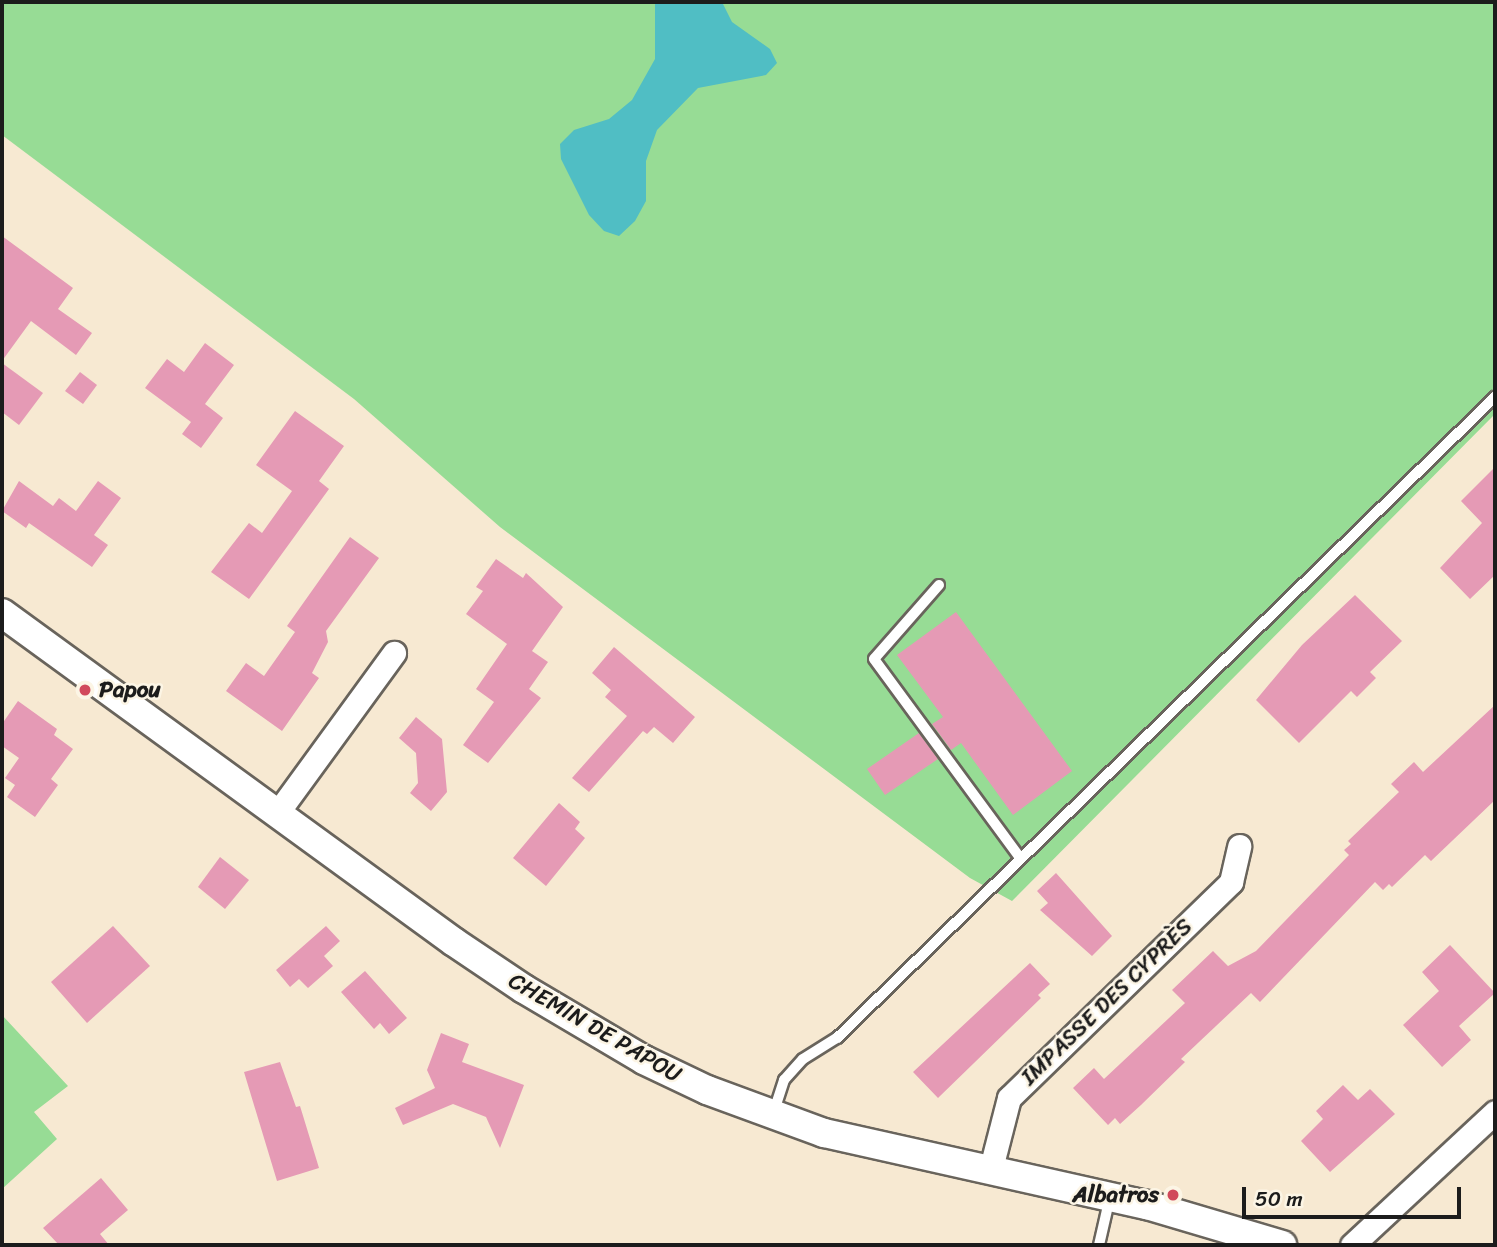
<!DOCTYPE html>
<meta charset="utf-8">
<style>
body{margin:0}
#map{position:relative;width:1497px;height:1247px;overflow:hidden;background:#f7e9d2;font-family:Sriracha,sans-serif}
div>[style]{position:absolute}
[style*='--x']{left:calc(var(--x)*1px);top:calc(var(--y)*1px);width:calc(var(--w)*1px);rotate:calc(var(--a)*1deg)}
.green>*{inset:0;background:#97dc95}
.water>*{inset:0;background:#50bec4}
.building>*{inset:0;background:#e59ab5}
.roads{filter:drop-shadow(2px 0 #69645c) drop-shadow(-2px 0 #69645c) drop-shadow(0 2px #69645c) drop-shadow(0 -2px #69645c)}
.service>*{height:10px;margin:-5px;padding:0 5px;transform-origin:5px;border-radius:5px;background:#fff}
.minor>*{height:23px;margin:-11.5px;padding:0 11.5px;transform-origin:11.5px;border-radius:11.5px;background:#fff}
.tertiary>*{height:28px;margin:-14px;padding:0 14px;transform-origin:14px;border-radius:14px;background:#fff}
.dots>*{width:19px;height:19px;translate:-50% -50%;box-sizing:border-box;border:4px solid #fcf5e5;border-radius:50%}
span{translate:-50% -50%;white-space:nowrap;text-align:center;line-height:1.15;-webkit-text-stroke:5px #fcf5e5;paint-order:stroke}
.poi-label{font-size:23px;color:#1c1c1c;font-weight:700}
.left{translate:0 -50%;text-align:left}
.right{translate:-100% -50%;text-align:right}
.street-label{font-size:23px;color:#1c1c1c}
.frame{position:absolute;inset:0;border:4px solid #1c1c1c;pointer-events:none}
.scale{position:absolute;left:1242px;top:1187px;width:219px;height:32px;box-sizing:border-box;border:4px solid #1c1c1c;border-top:0;padding-left:9px;font-size:21px;line-height:24px;white-space:nowrap;color:#1c1c1c;-webkit-text-stroke:5px #fcf5e5;paint-order:stroke}
</style>
<div id="map">
<div class="green">
<div style="clip-path:polygon(2px 2px,1495px 2px,1495px 414px,1012px 901px,970px 878px,500px 527px,354px 399px,2px 135px)"></div>
<div style="clip-path:polygon(2px 1015px,68px 1086px,34px 1112px,57px 1139px,2px 1189px)"></div>
</div>
<div class="water">
<div style="clip-path:polygon(655px 2px,722px 2px,732px 22px,770px 49px,777px 63px,766px 75px,698px 88px,657px 130px,646px 161px,646px 201px,635px 221px,619px 236px,604px 231px,589px 215px,561px 159px,560px 144px,574px 130px,609px 119px,632px 100px,655px 59px)"></div>
</div>
<div class="building">
<div style="clip-path:polygon(2px 236px,73px 288px,58px 309px,92px 333px,76px 355px,31px 321px,2px 361px)"></div>
<div style="clip-path:polygon(205px 343px,234px 365px,205px 404px,223px 418px,201px 448px,182px 434px,191px 422px,145px 388px,167px 359px,184px 372px)"></div>
<div style="clip-path:polygon(2px 363px,43px 393px,19px 425px,2px 412px)"></div>
<div style="clip-path:polygon(80px 372px,97px 385px,83px 404px,65px 391px)"></div>
<div style="clip-path:polygon(295px 411px,344px 446px,319px 481px,329px 489px,249px 599px,211px 572px,249px 523px,262px 533px,292px 491px,256px 465px)"></div>
<div style="clip-path:polygon(1495px 467px,1495px 575px,1470px 599px,1440px 568px,1482px 523px,1461px 501px)"></div>
<div style="clip-path:polygon(19px 481px,53px 506px,59px 498px,76px 511px,98px 481px,121px 498px,94px 535px,108px 545px,92px 567px,29px 523px,26px 528px,2px 511px)"></div>
<div style="clip-path:polygon(350px 537px,379px 558px,326px 631px,328px 642px,312px 673px,319px 678px,282px 731px,226px 691px,246px 663px,264px 676px,295px 632px,287px 626px)"></div>
<div style="clip-path:polygon(496px 559px,523px 578px,526px 573px,563px 607px,532px 651px,548px 662px,529px 689px,541px 698px,488px 763px,463px 745px,494px 702px,476px 689px,507px 644px,466px 614px,483px 591px,476px 587px)"></div>
<div style="clip-path:polygon(1355px 595px,1402px 641px,1370px 672px,1376px 678px,1357px 697px,1351px 691px,1299px 743px,1256px 700px,1302px 645px)"></div>
<div style="clip-path:polygon(956px 612px,1072px 771px,1013px 815px,961px 743px,951px 750px,932px 724px,943px 717px,897px 655px)"></div>
<div style="clip-path:polygon(614px 647px,695px 717px,673px 743px,654px 727px,647px 734px,643px 731px,589px 792px,572px 778px,627px 716px,605px 697px,611px 690px,592px 673px)"></div>
<div style="clip-path:polygon(18px 701px,57px 729px,54px 735px,73px 749px,51px 779px,58px 785px,35px 817px,7px 797px,15px 785px,5px 778px,19px 758px,2px 746px,2px 724px)"></div>
<div style="clip-path:polygon(1495px 705px,1495px 800px,1431px 861px,1425px 855px,1392px 887px,1389px 884px,1383px 890px,1375px 882px,1260px 1002px,1251px 993px,1181px 1059px,1185px 1062px,1141px 1105px,1120px 1124px,1115px 1118px,1108px 1125px,1073px 1088px,1094px 1068px,1104px 1079px,1185px 1003px,1172px 990px,1213px 951px,1228px 966px,1256px 951px,1349px 855px,1344px 850px,1351px 844px,1348px 841px,1399px 792px,1391px 784px,1414px 762px,1423px 772px)"></div>
<div style="clip-path:polygon(416px 717px,442px 739px,447px 792px,431px 811px,410px 793px,418px 783px,416px 753px,399px 738px)"></div>
<div style="clip-path:polygon(919px 733px,938px 759px,885px 795px,867px 769px)"></div>
<div style="clip-path:polygon(559px 803px,580px 822px,575px 829px,585px 838px,546px 886px,513px 858px)"></div>
<div style="clip-path:polygon(220px 857px,249px 880px,225px 909px,198px 887px)"></div>
<div style="clip-path:polygon(1056px 873px,1112px 936px,1092px 956px,1040px 910px,1048px 903px,1037px 891px)"></div>
<div style="clip-path:polygon(113px 926px,150px 966px,87px 1023px,51px 982px)"></div>
<div style="clip-path:polygon(326px 926px,340px 941px,324px 956px,333px 966px,308px 988px,299px 979px,290px 987px,276px 970px)"></div>
<div style="clip-path:polygon(1450px 945px,1495px 993px,1459px 1026px,1471px 1040px,1442px 1067px,1403px 1025px,1439px 991px,1422px 972px)"></div>
<div style="clip-path:polygon(1030px 963px,1050px 984px,1038px 995px,1041px 998px,938px 1098px,913px 1072px)"></div>
<div style="clip-path:polygon(365px 971px,407px 1018px,389px 1034px,380px 1023px,374px 1029px,341px 992px)"></div>
<div style="clip-path:polygon(441px 1033px,469px 1044px,462px 1062px,524px 1085px,500px 1148px,486px 1117px,453px 1104px,403px 1125px,395px 1108px,435px 1088px,427px 1070px)"></div>
<div style="clip-path:polygon(280px 1062px,296px 1107px,300px 1106px,319px 1168px,277px 1181px,244px 1072px)"></div>
<div style="clip-path:polygon(1343px 1085px,1358px 1100px,1370px 1089px,1395px 1114px,1330px 1172px,1301px 1141px,1323px 1119px,1316px 1111px)"></div>
<div style="clip-path:polygon(101px 1178px,128px 1210px,100px 1234px,109px 1245px,59px 1245px,43px 1228px)"></div>
</div>
<div class="roads">
<div class="service">
<div style="--x:939;--y:585;--w:98;--a:131.3"></div>
<div style="--x:874;--y:659;--w:247;--a:53.7"></div>
<div style="--x:773;--y:1114;--w:36;--a:-72"></div>
<div style="--x:784;--y:1080;--w:28;--a:-48"></div>
<div style="--x:803;--y:1059;--w:40;--a:-32"></div>
<div style="--x:837;--y:1038;--w:919;--a:-44.25"></div>
<div style="--x:1099;--y:1245;--w:49;--a:-77.1"></div>
</div>
<div class="minor">
<div style="--x:278;--y:812;--w:197;--a:-53.9"></div>
<div style="--x:991;--y:1168;--w:72;--a:-75.6"></div>
<div style="--x:1009;--y:1098;--w:310;--a:-44.2"></div>
<div style="--x:1231;--y:882;--w:37;--a:-77"></div>
<div style="--x:1352;--y:1245;--w:195;--a:-42.9"></div>
</div>
<div class="tertiary">
<div style="--x:2;--y:613;--w:559;--a:36.05"></div>
<div style="--x:454;--y:942;--w:84;--a:33.9"></div>
<div style="--x:524;--y:989;--w:139;--a:30.6"></div>
<div style="--x:644;--y:1060;--w:70;--a:25.5"></div>
<div style="--x:707;--y:1090;--w:125;--a:20.2"></div>
<div style="--x:824;--y:1133;--w:331;--a:12.6"></div>
<div style="--x:1147;--y:1205;--w:141;--a:16.5"></div>
</div>
</div>
<div class="dots">
<div style="left:85px;top:690px;background:#d1495b"></div>
<div style="left:1173px;top:1195px;background:#d1495b"></div>
</div>
<div class="poi-label">
<span class="left" style="left:99px;top:690px">Papou</span>
<span class="right" style="left:1159px;top:1195px">Albatros</span>
</div>
<div class="street-label">
<span style="left:1107px;top:1002px;rotate:-44deg">IMPASSE DES CYPRÈS</span>
<span style="left:595px;top:1028px;rotate:30deg">CHEMIN DE PAPOU</span>
</div>
<div class="frame"></div>
<div class="scale">50 m</div>
</div>
